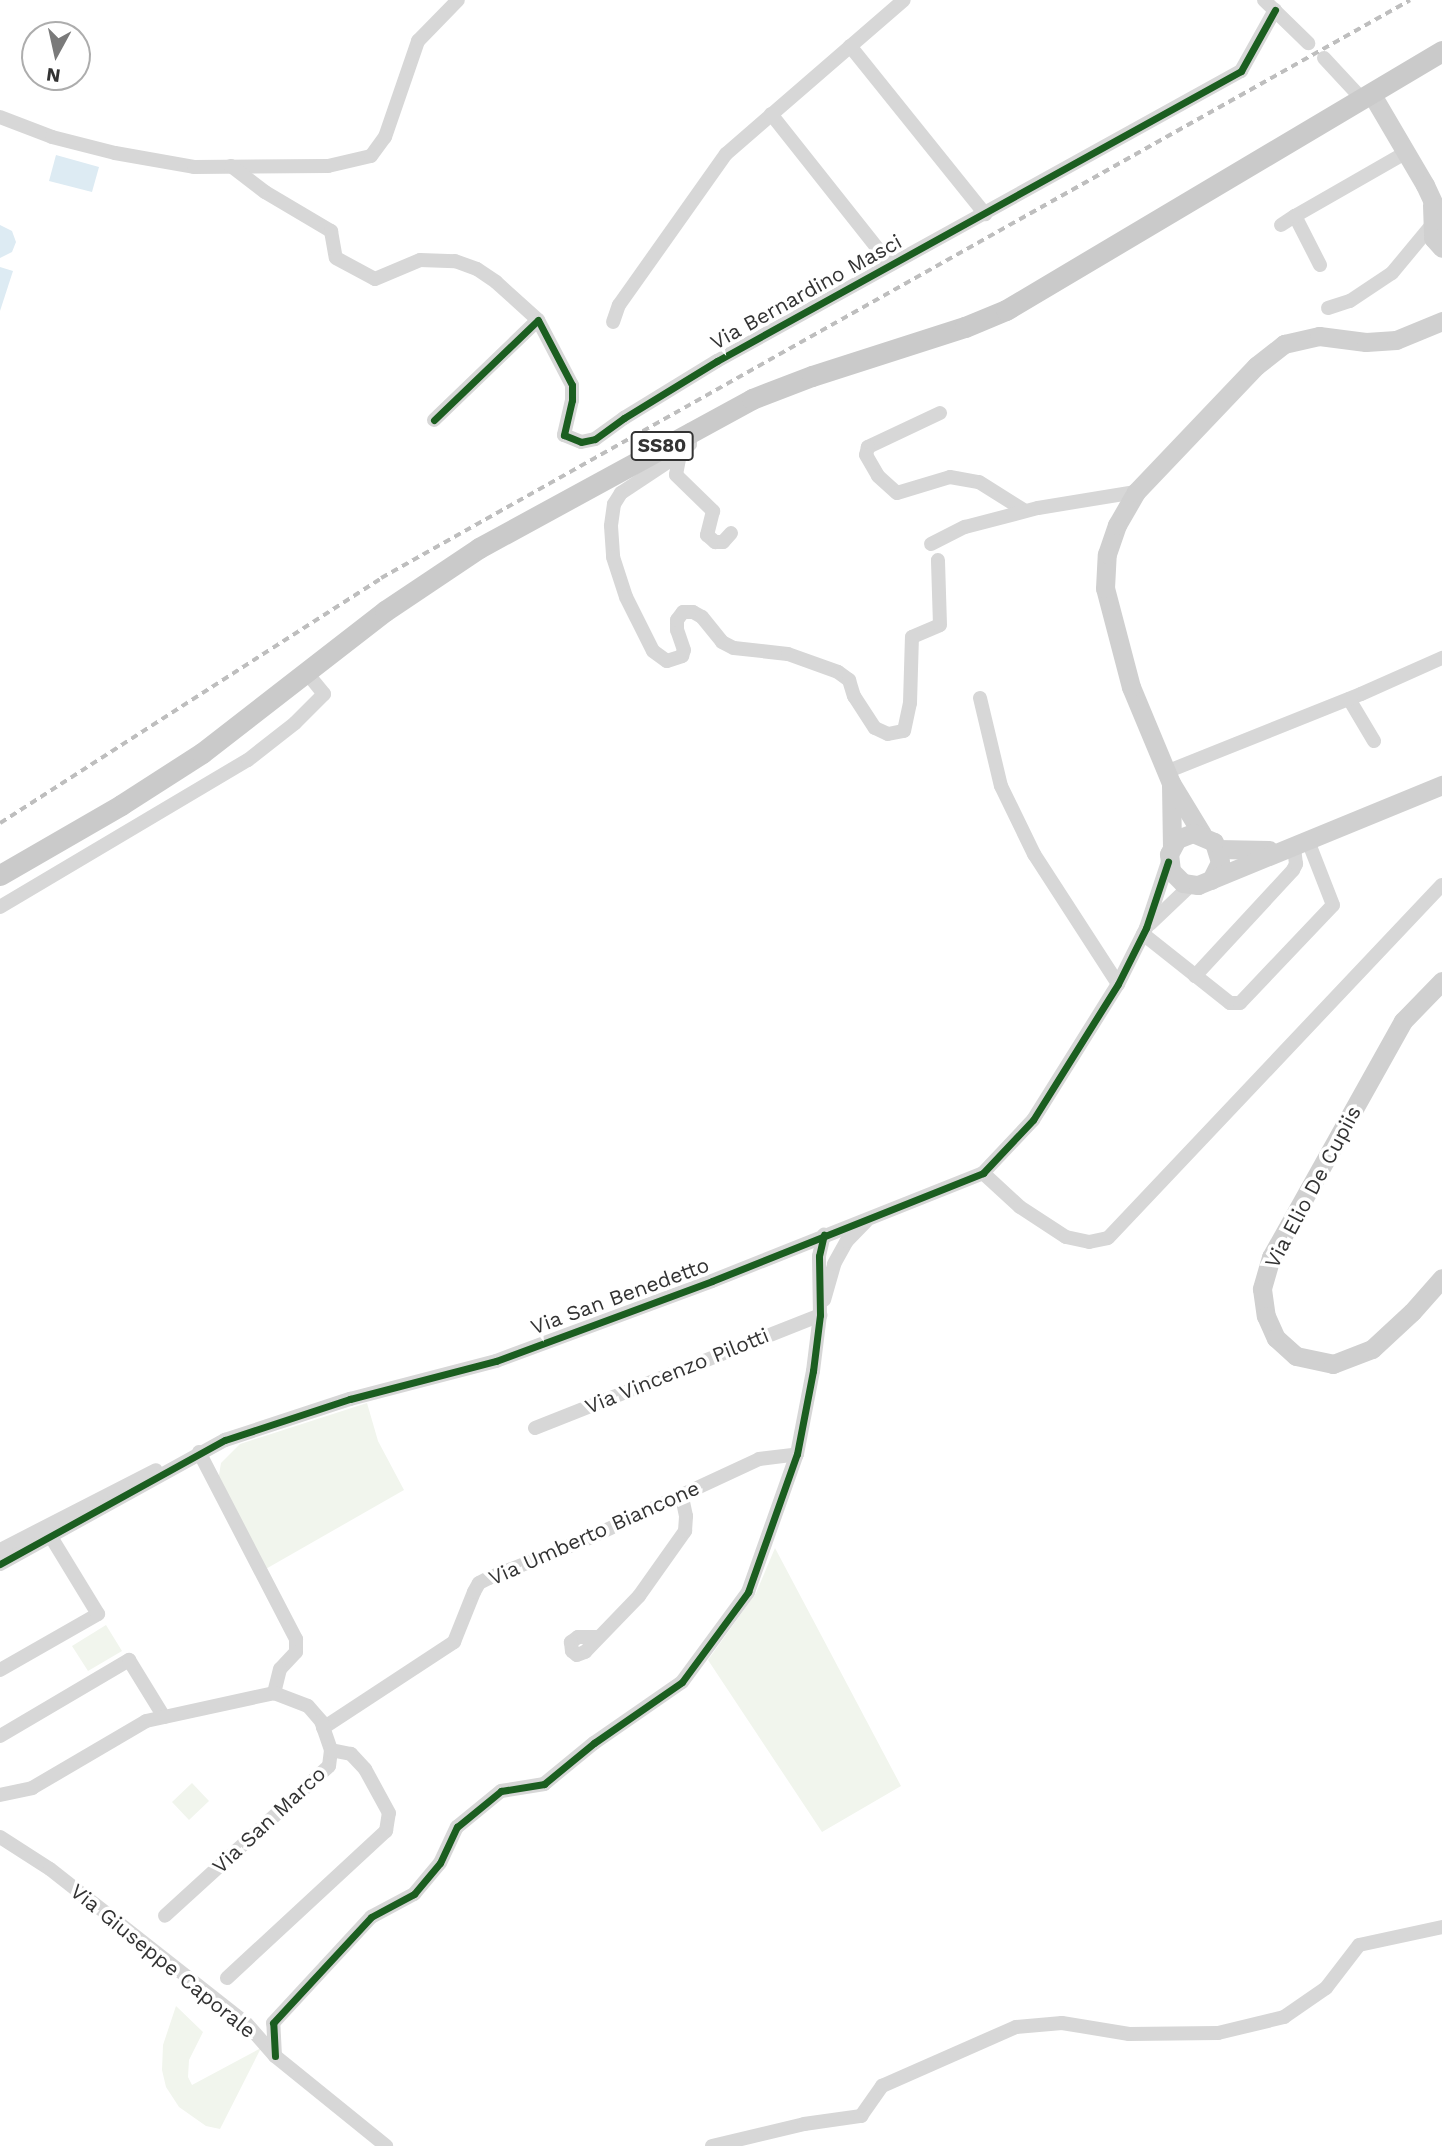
<!DOCTYPE html>
<style>
body{margin:0}
#map{position:relative;width:1442px;height:2146px;overflow:hidden;background:#fff;font-family:"Work Sans",sans-serif}
div>[style]{position:absolute}
[style*='--x']{left:calc(var(--x)*1px);top:calc(var(--y)*1px);width:calc(var(--w)*1px);rotate:calc(var(--a)*1deg)}
.green>*{inset:0;background:#f1f5ed}
.water>*{inset:0;background:#ddebf3}
.street>*{height:14px;margin:-7px;padding:0 7px;transform-origin:7px;border-radius:7px;background:#d7d7d7}
.secondary>*{height:19px;margin:-9.5px;padding:0 9.5px;transform-origin:9.5px;border-radius:9.5px;background:#d0d0d0}
.primary>*{height:21px;margin:-10.5px;padding:0 10.5px;transform-origin:10.5px;border-radius:10.5px;background:#cacaca}
.rail>*{height:3.5px;margin-top:-1.75px;transform-origin:0;background:repeating-linear-gradient(90deg,#bebebe 0 7px,transparent 0 12px)}
.cycleway>*{height:7px;margin:-3.5px;padding:0 3.5px;transform-origin:3.5px;border-radius:3.5px;background:#1b5e20}
span{translate:-50% -50%;white-space:nowrap;text-align:center;line-height:1.15;-webkit-text-stroke:7px #fff;paint-order:stroke}
.shield-label span{padding:2px 5px;background:#fff;border:2px solid;border-radius:5px;-webkit-text-stroke-width:0}
.shield-label{font-size:19px;color:#333;font-weight:700}
.street-label{font-size:21px;color:#333}
.north{position:absolute;left:21px;top:21px;width:70px;height:70px;box-sizing:border-box;background:#fff;border:2px solid #adadad;border-radius:50%;rotate:188deg;font-size:19px;font-weight:700;line-height:28px;text-align:center;color:#333}
.north::after{content:'';display:block;margin:auto;width:24px;height:32px;background:#7a7a7a;clip-path:polygon(50% 0,100% 100%,50% 72%,0 100%)}
</style>
<div id="map">
<div class="green">
<div style="clip-path:polygon(367px 1403px,378px 1441px,404px 1490px,264px 1570px,218px 1481px,221px 1463px,240px 1444px)"></div>
<div style="clip-path:polygon(775px 1548px,901px 1786px,822px 1832px,708px 1660px,756px 1593px)"></div>
<div style="clip-path:polygon(106px 1625px,122px 1651px,88px 1671px,72px 1646px)"></div>
<div style="clip-path:polygon(192px 1783px,209px 1801px,189px 1820px,172px 1802px)"></div>
<div style="clip-path:polygon(176px 2006px,203px 2032px,189px 2060px,188px 2077px,192px 2085px,261px 2048px,220px 2129px,206px 2126px,179px 2107px,166px 2087px,162px 2070px,163px 2045px)"></div>
</div>
<div class="water">
<div style="clip-path:polygon(56px 155px,99px 167px,92px 192px,49px 181px)"></div>
<div style="clip-path:polygon(0 225px,12px 231px,16px 242px,12px 252px,0 258px)"></div>
<div style="clip-path:polygon(0 267px,13px 271px,0 311px)"></div>
</div>
<div class="street">
<div style="--x:1264;--y:0;--w:62;--a:44.3"></div>
<div style="--x:850;--y:46;--w:216;--a:51.2"></div>
<div style="--x:1324;--y:58;--w:56;--a:47.2"></div>
<div style="--x:771;--y:114;--w:191;--a:51.6"></div>
<div style="--x:0;--y:117;--w:56;--a:21"></div>
<div style="--x:52;--y:137;--w:65;--a:14.3"></div>
<div style="--x:115;--y:153;--w:80;--a:10"></div>
<div style="--x:194;--y:167;--w:134;--a:-0.4"></div>
<div style="--x:328;--y:166;--w:44;--a:-13.1"></div>
<div style="--x:371;--y:156;--w:24;--a:-54"></div>
<div style="--x:385;--y:137;--w:102;--a:-71"></div>
<div style="--x:418;--y:41;--w:57;--a:-45.7"></div>
<div style="--x:231;--y:166;--w:43;--a:37.4"></div>
<div style="--x:265;--y:192;--w:77;--a:30.6"></div>
<div style="--x:331;--y:231;--w:27;--a:80"></div>
<div style="--x:336;--y:258;--w:44;--a:28.3"></div>
<div style="--x:375;--y:279;--w:49;--a:-22.9"></div>
<div style="--x:420;--y:260;--w:35;--a:2"></div>
<div style="--x:455;--y:261;--w:23;--a:20"></div>
<div style="--x:477;--y:269;--w:23;--a:34"></div>
<div style="--x:496;--y:282;--w:57;--a:42.1"></div>
<div style="--x:1281;--y:225;--w:17;--a:-33"></div>
<div style="--x:1320;--y:265;--w:55;--a:-117"></div>
<div style="--x:1295;--y:216;--w:127;--a:-29.8"></div>
<div style="--x:1328;--y:308;--w:23;--a:-18"></div>
<div style="--x:1350;--y:301;--w:50;--a:-33.7"></div>
<div style="--x:1392;--y:273;--w:61;--a:-50.3"></div>
<div style="--x:613;--y:322;--w:18;--a:-71"></div>
<div style="--x:619;--y:305;--w:185;--a:-54.7"></div>
<div style="--x:726;--y:154;--w:235;--a:-40.9"></div>
<div style="--x:940;--y:413;--w:80;--a:154.7"></div>
<div style="--x:868;--y:447;--w:8;--a:104"></div>
<div style="--x:866;--y:455;--w:24;--a:60"></div>
<div style="--x:878;--y:476;--w:25;--a:42"></div>
<div style="--x:897;--y:493;--w:55;--a:-16.8"></div>
<div style="--x:950;--y:477;--w:29;--a:10"></div>
<div style="--x:979;--y:482;--w:54;--a:32.2"></div>
<div style="--x:434;--y:420;--w:144;--a:-43.9"></div>
<div style="--x:538;--y:320;--w:73;--a:62.4"></div>
<div style="--x:572;--y:385;--w:15;--a:90"></div>
<div style="--x:572;--y:400;--w:36;--a:103"></div>
<div style="--x:564;--y:435;--w:18;--a:22"></div>
<div style="--x:581;--y:442;--w:14;--a:-12"></div>
<div style="--x:595;--y:439;--w:36;--a:-36"></div>
<div style="--x:624;--y:418;--w:109;--a:-31.5"></div>
<div style="--x:717;--y:361;--w:599;--a:-28.96"></div>
<div style="--x:1241;--y:71;--w:70;--a:-60.9"></div>
<div style="--x:690;--y:430;--w:14;--a:90"></div>
<div style="--x:690;--y:444;--w:14;--a:135"></div>
<div style="--x:680;--y:454;--w:71;--a:146.5"></div>
<div style="--x:621;--y:493;--w:13;--a:122"></div>
<div style="--x:614;--y:504;--w:22;--a:98"></div>
<div style="--x:611;--y:526;--w:31;--a:86"></div>
<div style="--x:613;--y:557;--w:42;--a:72"></div>
<div style="--x:626;--y:597;--w:60;--a:63.4"></div>
<div style="--x:653;--y:651;--w:17;--a:36"></div>
<div style="--x:667;--y:661;--w:16;--a:-18"></div>
<div style="--x:682;--y:656;--w:6;--a:-72"></div>
<div style="--x:684;--y:650;--w:21;--a:-109"></div>
<div style="--x:677;--y:630;--w:10;--a:-90"></div>
<div style="--x:677;--y:620;--w:10;--a:-53"></div>
<div style="--x:683;--y:612;--w:10;--a:0"></div>
<div style="--x:693;--y:612;--w:10;--a:29"></div>
<div style="--x:702;--y:617;--w:32;--a:51"></div>
<div style="--x:722;--y:642;--w:13;--a:27"></div>
<div style="--x:734;--y:648;--w:54;--a:6.3"></div>
<div style="--x:788;--y:654;--w:53;--a:19.8"></div>
<div style="--x:838;--y:672;--w:14;--a:36"></div>
<div style="--x:849;--y:680;--w:17;--a:73"></div>
<div style="--x:854;--y:696;--w:38;--a:57"></div>
<div style="--x:875;--y:728;--w:14;--a:25"></div>
<div style="--x:888;--y:734;--w:16;--a:-11"></div>
<div style="--x:904;--y:731;--w:29;--a:-78"></div>
<div style="--x:910;--y:703;--w:66;--a:-88.3"></div>
<div style="--x:912;--y:637;--w:30;--a:-23"></div>
<div style="--x:940;--y:625;--w:65;--a:-91.8"></div>
<div style="--x:680;--y:454;--w:21;--a:101"></div>
<div style="--x:676;--y:475;--w:52;--a:44.2"></div>
<div style="--x:713;--y:511;--w:25;--a:104"></div>
<div style="--x:707;--y:535;--w:11;--a:41"></div>
<div style="--x:715;--y:542;--w:8;--a:0"></div>
<div style="--x:723;--y:542;--w:12;--a:-48"></div>
<div style="--x:931;--y:544;--w:38;--a:-27"></div>
<div style="--x:965;--y:527;--w:75;--a:-14.6"></div>
<div style="--x:1038;--y:508;--w:99;--a:-9.3"></div>
<div style="--x:980;--y:698;--w:90;--a:76.6"></div>
<div style="--x:1001;--y:786;--w:76;--a:64.1"></div>
<div style="--x:1034;--y:854;--w:155;--a:57.1"></div>
<div style="--x:1349;--y:699;--w:49;--a:59.2"></div>
<div style="--x:1166;--y:772;--w:210;--a:-21.8"></div>
<div style="--x:1361;--y:694;--w:89;--a:-24"></div>
<div style="--x:0;--y:907;--w:288;--a:-30.7"></div>
<div style="--x:248;--y:760;--w:60;--a:-38.2"></div>
<div style="--x:295;--y:723;--w:41;--a:-45"></div>
<div style="--x:324;--y:694;--w:26;--a:-129"></div>
<div style="--x:1150;--y:924;--w:57;--a:-43.6"></div>
<div style="--x:1143;--y:934;--w:111;--a:38.4"></div>
<div style="--x:1230;--y:1003;--w:10;--a:0"></div>
<div style="--x:1240;--y:1003;--w:135;--a:-46.5"></div>
<div style="--x:1333;--y:905;--w:69;--a:-111.3"></div>
<div style="--x:1195;--y:976;--w:144;--a:-47.2"></div>
<div style="--x:1293;--y:870;--w:7;--a:-63"></div>
<div style="--x:1296;--y:864;--w:17;--a:-97"></div>
<div style="--x:983;--y:1173;--w:50;--a:42.6"></div>
<div style="--x:1020;--y:1207;--w:55;--a:33.1"></div>
<div style="--x:1066;--y:1237;--w:24;--a:12"></div>
<div style="--x:1089;--y:1242;--w:19;--a:-12"></div>
<div style="--x:1108;--y:1238;--w:486;--a:-46.6"></div>
<div style="--x:824;--y:1300;--w:37;--a:-74"></div>
<div style="--x:834;--y:1264;--w:26;--a:-61"></div>
<div style="--x:847;--y:1241;--w:28;--a:-46"></div>
<div style="--x:535;--y:1428;--w:307;--a:-21.6"></div>
<div style="--x:199;--y:1452;--w:211;--a:62.6"></div>
<div style="--x:296;--y:1639;--w:13;--a:90"></div>
<div style="--x:296;--y:1652;--w:23;--a:133"></div>
<div style="--x:280;--y:1669;--w:25;--a:104"></div>
<div style="--x:0;--y:1550;--w:175;--a:-27.1"></div>
<div style="--x:0;--y:1564;--w:257;--a:-28.9"></div>
<div style="--x:225;--y:1440;--w:132;--a:-18.2"></div>
<div style="--x:350;--y:1399;--w:151;--a:-14.6"></div>
<div style="--x:496;--y:1361;--w:230;--a:-20.3"></div>
<div style="--x:712;--y:1281;--w:292;--a:-21.7"></div>
<div style="--x:983;--y:1173;--w:73;--a:-46.7"></div>
<div style="--x:1033;--y:1120;--w:160;--a:-58"></div>
<div style="--x:1118;--y:984;--w:63;--a:-63.4"></div>
<div style="--x:1146;--y:928;--w:70;--a:-71.6"></div>
<div style="--x:598;--y:1637;--w:20;--a:180"></div>
<div style="--x:578;--y:1637;--w:9;--a:144"></div>
<div style="--x:571;--y:1642;--w:9;--a:84"></div>
<div style="--x:572;--y:1651;--w:6;--a:39"></div>
<div style="--x:577;--y:1655;--w:9;--a:-21"></div>
<div style="--x:585;--y:1652;--w:78;--a:-46"></div>
<div style="--x:639;--y:1596;--w:80;--a:-54.7"></div>
<div style="--x:685;--y:1531;--w:15;--a:-86"></div>
<div style="--x:686;--y:1516;--w:19;--a:-102"></div>
<div style="--x:0;--y:1670;--w:113;--a:-29.7"></div>
<div style="--x:98;--y:1614;--w:90;--a:-121.4"></div>
<div style="--x:323;--y:1728;--w:157;--a:-33.3"></div>
<div style="--x:454;--y:1642;--w:54;--a:-68.2"></div>
<div style="--x:474;--y:1592;--w:10;--a:-61"></div>
<div style="--x:479;--y:1583;--w:11;--a:-27"></div>
<div style="--x:489;--y:1578;--w:105;--a:-21.7"></div>
<div style="--x:587;--y:1539;--w:190;--a:-24.9"></div>
<div style="--x:759;--y:1459;--w:38;--a:-7"></div>
<div style="--x:0;--y:1736;--w:150;--a:-30.5"></div>
<div style="--x:129;--y:1660;--w:67;--a:58.4"></div>
<div style="--x:0;--y:1795;--w:33;--a:-12"></div>
<div style="--x:32;--y:1788;--w:132;--a:-30.4"></div>
<div style="--x:146;--y:1721;--w:131;--a:-12.3"></div>
<div style="--x:274;--y:1693;--w:36;--a:21"></div>
<div style="--x:308;--y:1706;--w:20;--a:49"></div>
<div style="--x:321;--y:1721;--w:31;--a:71"></div>
<div style="--x:331;--y:1750;--w:16;--a:97"></div>
<div style="--x:329;--y:1766;--w:222;--a:137.6"></div>
<div style="--x:0;--y:1837;--w:59;--a:32.6"></div>
<div style="--x:50;--y:1869;--w:249;--a:38.2"></div>
<div style="--x:246;--y:2023;--w:44;--a:48.7"></div>
<div style="--x:275;--y:2056;--w:143;--a:39"></div>
<div style="--x:227;--y:1978;--w:217;--a:-42.8"></div>
<div style="--x:386;--y:1831;--w:18;--a:-81"></div>
<div style="--x:389;--y:1813;--w:50;--a:-118.6"></div>
<div style="--x:365;--y:1769;--w:21;--a:-133"></div>
<div style="--x:351;--y:1754;--w:20;--a:-169"></div>
<div style="--x:275;--y:2056;--w:33;--a:-93"></div>
<div style="--x:273;--y:2023;--w:144;--a:-47.2"></div>
<div style="--x:371;--y:1917;--w:49;--a:-28.1"></div>
<div style="--x:414;--y:1894;--w:40;--a:-50"></div>
<div style="--x:440;--y:1863;--w:40;--a:-65"></div>
<div style="--x:457;--y:1827;--w:57;--a:-39.3"></div>
<div style="--x:501;--y:1791;--w:44;--a:-9.2"></div>
<div style="--x:544;--y:1784;--w:65;--a:-39.4"></div>
<div style="--x:594;--y:1743;--w:107;--a:-34.7"></div>
<div style="--x:682;--y:1682;--w:112;--a:-53.7"></div>
<div style="--x:748;--y:1592;--w:146;--a:-70.5"></div>
<div style="--x:797;--y:1454;--w:85;--a:-79.1"></div>
<div style="--x:813;--y:1371;--w:56;--a:-82.9"></div>
<div style="--x:820;--y:1315;--w:59;--a:-91"></div>
<div style="--x:819;--y:1256;--w:22;--a:-77"></div>
<div style="--x:712;--y:2146;--w:95;--a:-13.4"></div>
<div style="--x:804;--y:2124;--w:58;--a:-8"></div>
<div style="--x:861;--y:2116;--w:37;--a:-55"></div>
<div style="--x:882;--y:2086;--w:146;--a:-23.8"></div>
<div style="--x:1016;--y:2027;--w:46;--a:-5"></div>
<div style="--x:1062;--y:2023;--w:68;--a:9.3"></div>
<div style="--x:1129;--y:2034;--w:89;--a:-0.6"></div>
<div style="--x:1218;--y:2033;--w:68;--a:-13.6"></div>
<div style="--x:1284;--y:2017;--w:51;--a:-34.6"></div>
<div style="--x:1326;--y:1988;--w:54;--a:-52.5"></div>
<div style="--x:1359;--y:1945;--w:85;--a:-12.2"></div>
</div>
<div class="secondary">
<div style="--x:1371;--y:93;--w:107;--a:59.6"></div>
<div style="--x:1425;--y:185;--w:40;--a:65"></div>
<div style="--x:1432;--y:205;--w:33;--a:88"></div>
<div style="--x:1433;--y:238;--w:13;--a:48"></div>
<div style="--x:1171;--y:784;--w:62;--a:89.1"></div>
<div style="--x:1202;--y:834;--w:60;--a:-121.3"></div>
<div style="--x:1171;--y:783;--w:104;--a:-112.6"></div>
<div style="--x:1131;--y:687;--w:102;--a:-104.7"></div>
<div style="--x:1105;--y:588;--w:34;--a:-87"></div>
<div style="--x:1107;--y:554;--w:31;--a:-71"></div>
<div style="--x:1117;--y:525;--w:38;--a:-60"></div>
<div style="--x:1136;--y:492;--w:174;--a:-46.4"></div>
<div style="--x:1256;--y:366;--w:36;--a:-38"></div>
<div style="--x:1284;--y:344;--w:36;--a:-13"></div>
<div style="--x:1319;--y:336;--w:47;--a:7.3"></div>
<div style="--x:1366;--y:342;--w:30;--a:-4"></div>
<div style="--x:1396;--y:340;--w:50;--a:-22.4"></div>
<div style="--x:1218;--y:849;--w:51;--a:1.1"></div>
<div style="--x:1211;--y:880;--w:20;--a:-63"></div>
<div style="--x:1220;--y:862;--w:21;--a:-107"></div>
<div style="--x:1214;--y:842;--w:23;--a:-157"></div>
<div style="--x:1193;--y:833;--w:17;--a:159"></div>
<div style="--x:1177;--y:839;--w:17;--a:118"></div>
<div style="--x:1169;--y:854;--w:17;--a:83"></div>
<div style="--x:1171;--y:871;--w:17;--a:45"></div>
<div style="--x:1183;--y:883;--w:15;--a:8"></div>
<div style="--x:1198;--y:885;--w:264;--a:-22.3"></div>
<div style="--x:1442;--y:981;--w:56;--a:134.3"></div>
<div style="--x:1403;--y:1021;--w:270;--a:119.2"></div>
<div style="--x:1271;--y:1257;--w:33;--a:106"></div>
<div style="--x:1262;--y:1289;--w:27;--a:82"></div>
<div style="--x:1266;--y:1316;--w:24;--a:66"></div>
<div style="--x:1276;--y:1338;--w:27;--a:42"></div>
<div style="--x:1296;--y:1356;--w:38;--a:12"></div>
<div style="--x:1333;--y:1364;--w:42;--a:-21"></div>
<div style="--x:1372;--y:1349;--w:54;--a:-42.8"></div>
<div style="--x:1412;--y:1312;--w:45;--a:-48.6"></div>
</div>
<div class="primary">
<div style="--x:0;--y:875;--w:140;--a:-30"></div>
<div style="--x:121;--y:805;--w:96;--a:-32.7"></div>
<div style="--x:202;--y:753;--w:232;--a:-37.8"></div>
<div style="--x:385;--y:611;--w:113;--a:-33.8"></div>
<div style="--x:479;--y:548;--w:311;--a:-28.6"></div>
<div style="--x:752;--y:399;--w:64;--a:-21"></div>
<div style="--x:812;--y:376;--w:161;--a:-17.8"></div>
<div style="--x:965;--y:327;--w:44;--a:-22.5"></div>
<div style="--x:1006;--y:310;--w:507;--a:-30.71"></div>
</div>
<div class="rail">
<div style="--x:0;--y:823;--w:453;--a:-32.7"></div>
<div style="--x:381;--y:578;--w:1180;--a:-29.32"></div>
</div>
<div class="cycleway">
<div style="--x:434;--y:420;--w:144;--a:-43.9"></div>
<div style="--x:538;--y:320;--w:73;--a:62.4"></div>
<div style="--x:572;--y:385;--w:15;--a:90"></div>
<div style="--x:572;--y:400;--w:36;--a:103"></div>
<div style="--x:564;--y:435;--w:18;--a:22"></div>
<div style="--x:581;--y:442;--w:14;--a:-12"></div>
<div style="--x:595;--y:439;--w:36;--a:-36"></div>
<div style="--x:624;--y:418;--w:109;--a:-31.5"></div>
<div style="--x:717;--y:361;--w:599;--a:-28.96"></div>
<div style="--x:1241;--y:71;--w:70;--a:-60.9"></div>
<div style="--x:0;--y:1564;--w:257;--a:-28.9"></div>
<div style="--x:225;--y:1440;--w:132;--a:-18.2"></div>
<div style="--x:350;--y:1399;--w:151;--a:-14.6"></div>
<div style="--x:496;--y:1361;--w:230;--a:-20.3"></div>
<div style="--x:712;--y:1281;--w:292;--a:-21.7"></div>
<div style="--x:983;--y:1173;--w:73;--a:-46.7"></div>
<div style="--x:1033;--y:1120;--w:160;--a:-58"></div>
<div style="--x:1118;--y:984;--w:63;--a:-63.4"></div>
<div style="--x:1146;--y:928;--w:70;--a:-71.6"></div>
<div style="--x:275;--y:2056;--w:33;--a:-93"></div>
<div style="--x:273;--y:2023;--w:144;--a:-47.2"></div>
<div style="--x:371;--y:1917;--w:49;--a:-28.1"></div>
<div style="--x:414;--y:1894;--w:40;--a:-50"></div>
<div style="--x:440;--y:1863;--w:40;--a:-65"></div>
<div style="--x:457;--y:1827;--w:57;--a:-39.3"></div>
<div style="--x:501;--y:1791;--w:44;--a:-9.2"></div>
<div style="--x:544;--y:1784;--w:65;--a:-39.4"></div>
<div style="--x:594;--y:1743;--w:107;--a:-34.7"></div>
<div style="--x:682;--y:1682;--w:112;--a:-53.7"></div>
<div style="--x:748;--y:1592;--w:146;--a:-70.5"></div>
<div style="--x:797;--y:1454;--w:85;--a:-79.1"></div>
<div style="--x:813;--y:1371;--w:56;--a:-82.9"></div>
<div style="--x:820;--y:1315;--w:59;--a:-91"></div>
<div style="--x:819;--y:1256;--w:22;--a:-77"></div>
</div>
<div class="shield-label">
<span style="left:662px;top:446px">SS80</span>
</div>
<div class="street-label">
<span style="left:806px;top:292px;rotate:-29deg">Via Bernardino Masci</span>
<span style="left:1313px;top:1187px;rotate:-62deg">Via Elio De Cupiis</span>
<span style="left:620px;top:1296px;rotate:-20deg">Via San Benedetto</span>
<span style="left:677px;top:1371px;rotate:-22deg">Via Vincenzo Pilotti</span>
<span style="left:594px;top:1533px;rotate:-24deg">Via Umberto Biancone</span>
<span style="left:269px;top:1820px;rotate:-43deg">Via San Marco</span>
<span style="left:163px;top:1961px;rotate:39deg">Via Giuseppe Caporale</span>
</div>
<div class="north">N</div>
</div>
